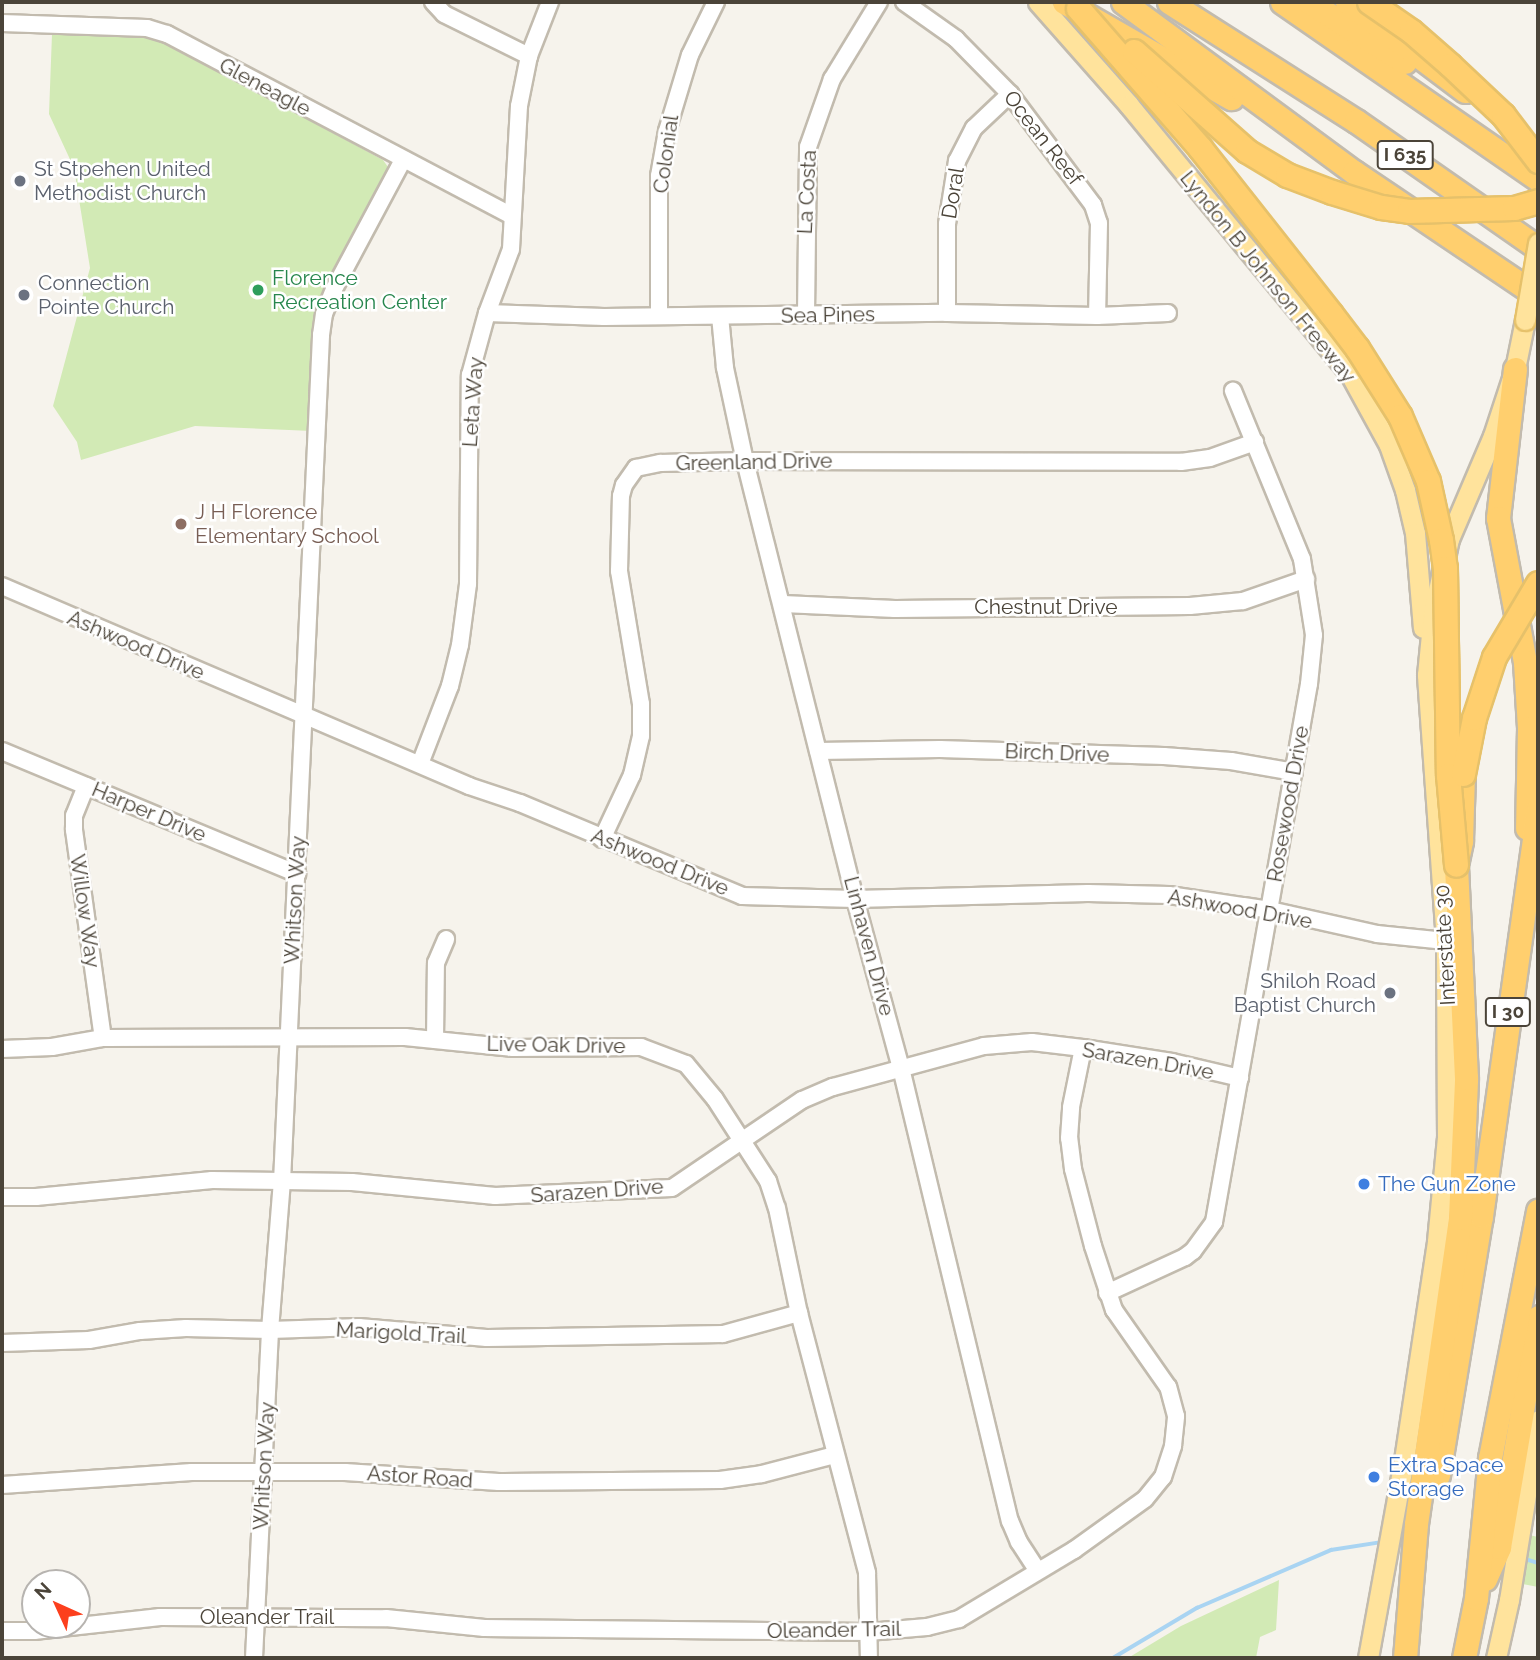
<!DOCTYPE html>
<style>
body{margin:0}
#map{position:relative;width:1540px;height:1660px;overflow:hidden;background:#f6f3ec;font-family:Raleway,sans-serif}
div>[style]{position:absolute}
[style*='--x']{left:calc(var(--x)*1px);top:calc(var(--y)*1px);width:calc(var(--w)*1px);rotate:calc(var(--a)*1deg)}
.green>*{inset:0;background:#d2eab5}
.stream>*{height:3.5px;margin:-1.75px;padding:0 1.75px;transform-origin:1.75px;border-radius:1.75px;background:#a9d4f2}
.roads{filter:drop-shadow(2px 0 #c2bbae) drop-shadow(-2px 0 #c2bbae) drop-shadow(0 2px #c2bbae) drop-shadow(0 -2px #c2bbae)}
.minor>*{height:16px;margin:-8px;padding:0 8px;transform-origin:8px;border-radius:8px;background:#fff}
.major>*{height:19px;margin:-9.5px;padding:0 9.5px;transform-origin:9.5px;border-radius:9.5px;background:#ffe39c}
.highway>*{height:23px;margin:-11.5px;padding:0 11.5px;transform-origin:11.5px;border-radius:11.5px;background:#ffcf6e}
.bridges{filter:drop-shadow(2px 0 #e6c16a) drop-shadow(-2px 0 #e6c16a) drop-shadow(0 2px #e6c16a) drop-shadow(0 -2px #e6c16a)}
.major-bridge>*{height:19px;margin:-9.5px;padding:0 9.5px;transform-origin:9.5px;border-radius:9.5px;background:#ffe39c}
.highway-bridge>*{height:23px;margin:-11.5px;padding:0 11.5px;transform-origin:11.5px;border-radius:11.5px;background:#ffcf6e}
.dots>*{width:19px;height:19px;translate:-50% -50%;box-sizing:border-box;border:4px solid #fff;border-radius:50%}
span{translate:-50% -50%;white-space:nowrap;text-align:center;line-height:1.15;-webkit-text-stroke:5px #fff;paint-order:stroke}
.shield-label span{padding:2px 5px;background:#fff;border:2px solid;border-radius:5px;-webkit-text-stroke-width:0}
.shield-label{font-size:19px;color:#4b4439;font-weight:700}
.street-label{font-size:21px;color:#4b4439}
.worship-label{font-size:21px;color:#5b616d}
.left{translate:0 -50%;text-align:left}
.right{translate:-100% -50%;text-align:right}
.leisure-label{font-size:21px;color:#27864d}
.education-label{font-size:21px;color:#785e54}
.shop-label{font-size:21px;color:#366cbe}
.frame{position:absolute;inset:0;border:4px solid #4b4439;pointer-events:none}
.north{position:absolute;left:21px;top:1569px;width:70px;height:70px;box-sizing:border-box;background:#fff;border:2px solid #b7b4b0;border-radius:50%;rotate:315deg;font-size:19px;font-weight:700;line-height:28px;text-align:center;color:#4b4439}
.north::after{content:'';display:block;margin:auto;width:24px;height:32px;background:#fc3f1d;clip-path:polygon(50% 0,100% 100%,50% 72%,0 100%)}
</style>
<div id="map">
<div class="green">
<div style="clip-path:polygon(140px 33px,156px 37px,383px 160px,388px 167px,316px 307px,312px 431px,195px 426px,81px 460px,77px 442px,53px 406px,90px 268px,74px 168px,49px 114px,52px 34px)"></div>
<div style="clip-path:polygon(1521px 1533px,1538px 1537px,1538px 1587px,1512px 1582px)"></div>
<div style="clip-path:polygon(1279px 1580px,1276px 1630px,1260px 1637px,1256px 1658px,1128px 1658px,1181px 1626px)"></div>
</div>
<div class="stream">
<div style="--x:1522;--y:1558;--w:17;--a:17"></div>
<div style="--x:1113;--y:1658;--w:98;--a:-30.8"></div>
<div style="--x:1197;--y:1608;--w:146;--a:-23.4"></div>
<div style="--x:1331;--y:1550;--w:52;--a:-8.9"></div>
</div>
<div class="roads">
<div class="minor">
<div style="--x:433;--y:2;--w:16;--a:47"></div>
<div style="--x:444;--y:14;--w:95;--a:26.3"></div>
<div style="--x:904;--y:2;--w:64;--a:35.4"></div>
<div style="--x:956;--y:39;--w:77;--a:45.5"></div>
<div style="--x:1010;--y:94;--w:139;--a:53.2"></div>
<div style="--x:1093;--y:205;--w:19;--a:72"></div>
<div style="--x:1099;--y:223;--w:93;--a:91.2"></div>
<div style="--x:2;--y:23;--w:145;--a:2"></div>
<div style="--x:147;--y:28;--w:21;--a:17"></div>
<div style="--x:167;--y:34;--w:390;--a:27.8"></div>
<div style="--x:487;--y:313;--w:117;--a:2"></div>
<div style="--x:604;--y:317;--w:343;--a:-0.7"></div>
<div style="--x:947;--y:313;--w:150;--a:1.1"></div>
<div style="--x:1097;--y:316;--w:71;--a:-2.4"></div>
<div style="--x:947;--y:313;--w:89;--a:-90"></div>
<div style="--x:947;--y:224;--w:64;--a:-81"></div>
<div style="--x:957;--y:161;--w:37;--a:-63"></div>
<div style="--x:974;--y:128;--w:50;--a:-43.4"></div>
<div style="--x:659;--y:315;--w:139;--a:-90"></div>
<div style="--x:659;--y:176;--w:46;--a:-79.9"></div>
<div style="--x:667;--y:131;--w:79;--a:-73.2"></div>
<div style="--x:690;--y:55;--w:59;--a:-63.9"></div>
<div style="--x:806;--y:315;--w:168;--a:-89.3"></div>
<div style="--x:808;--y:147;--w:72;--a:-70.6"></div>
<div style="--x:832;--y:79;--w:90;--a:-58.6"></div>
<div style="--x:720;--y:316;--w:52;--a:84.5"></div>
<div style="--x:725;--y:368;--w:95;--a:77.9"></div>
<div style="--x:745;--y:461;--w:452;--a:75.9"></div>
<div style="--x:855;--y:899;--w:175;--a:74.8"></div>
<div style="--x:901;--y:1068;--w:466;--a:76.5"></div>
<div style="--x:1010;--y:1521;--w:23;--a:67"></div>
<div style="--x:1019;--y:1542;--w:33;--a:57"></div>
<div style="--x:2;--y:586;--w:508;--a:23.18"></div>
<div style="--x:469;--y:786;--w:54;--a:18.4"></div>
<div style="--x:520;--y:803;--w:241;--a:22.7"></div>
<div style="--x:742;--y:896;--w:113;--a:1.5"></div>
<div style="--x:855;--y:899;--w:233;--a:-1.5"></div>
<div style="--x:1088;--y:893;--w:81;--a:1.4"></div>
<div style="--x:1169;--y:895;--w:102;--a:8.4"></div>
<div style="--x:1270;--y:910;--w:110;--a:12.6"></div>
<div style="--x:1377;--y:934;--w:69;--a:5.8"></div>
<div style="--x:783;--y:604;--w:112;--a:2.6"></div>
<div style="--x:895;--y:609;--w:295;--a:-0.6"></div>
<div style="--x:1190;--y:606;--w:53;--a:-5.4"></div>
<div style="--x:1243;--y:601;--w:67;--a:-19.2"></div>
<div style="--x:2;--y:751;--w:320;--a:22.6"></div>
<div style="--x:818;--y:751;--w:122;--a:-0.9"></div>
<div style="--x:940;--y:749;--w:224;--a:1.8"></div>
<div style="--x:1164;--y:756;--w:67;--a:4.3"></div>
<div style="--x:1231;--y:761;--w:64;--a:9.9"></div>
<div style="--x:420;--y:764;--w:84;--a:-69"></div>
<div style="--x:450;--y:686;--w:42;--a:-76.3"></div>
<div style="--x:460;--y:645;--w:62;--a:-82.5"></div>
<div style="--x:468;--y:584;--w:209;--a:-89.5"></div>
<div style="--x:470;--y:375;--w:64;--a:-74.7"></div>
<div style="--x:487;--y:313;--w:68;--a:-69.4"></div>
<div style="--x:511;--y:249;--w:143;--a:-86.8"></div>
<div style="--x:519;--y:106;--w:51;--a:-78.7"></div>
<div style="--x:529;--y:56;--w:58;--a:-68.7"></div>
<div style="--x:86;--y:786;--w:32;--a:112"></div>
<div style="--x:74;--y:816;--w:14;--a:90"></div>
<div style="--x:74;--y:830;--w:210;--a:82.1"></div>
<div style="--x:602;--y:839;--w:71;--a:-64.9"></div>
<div style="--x:632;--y:775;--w:40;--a:-77"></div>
<div style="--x:641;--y:736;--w:32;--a:-90"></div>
<div style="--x:641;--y:704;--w:135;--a:-99.4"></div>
<div style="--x:619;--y:571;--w:75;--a:-88.5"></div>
<div style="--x:621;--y:496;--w:11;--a:-75"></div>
<div style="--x:624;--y:485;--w:21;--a:-55"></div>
<div style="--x:636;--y:468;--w:25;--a:-12"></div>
<div style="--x:660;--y:463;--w:85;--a:-1.3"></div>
<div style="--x:745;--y:461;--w:436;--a:0.1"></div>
<div style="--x:1181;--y:462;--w:29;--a:-8"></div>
<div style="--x:1210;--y:458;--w:48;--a:-19.6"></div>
<div style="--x:435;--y:1040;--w:77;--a:-89.3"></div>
<div style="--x:436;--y:963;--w:26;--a:-67"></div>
<div style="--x:2;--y:1049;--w:50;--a:-2.3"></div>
<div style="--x:52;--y:1047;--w:52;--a:-10"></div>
<div style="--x:103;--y:1038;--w:302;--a:-0.2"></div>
<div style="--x:405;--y:1037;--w:109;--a:5.8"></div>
<div style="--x:513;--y:1048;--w:128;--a:-0.4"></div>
<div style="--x:641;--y:1047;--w:48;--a:20.7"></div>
<div style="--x:686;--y:1064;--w:45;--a:50.4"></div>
<div style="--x:715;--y:1099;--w:98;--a:57.1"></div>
<div style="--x:768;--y:1181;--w:28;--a:72"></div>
<div style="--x:777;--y:1208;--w:107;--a:78.2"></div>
<div style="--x:799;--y:1313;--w:269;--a:75.3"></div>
<div style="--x:867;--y:1573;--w:85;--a:88.7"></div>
<div style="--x:2;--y:1197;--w:34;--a:0"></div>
<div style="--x:36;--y:1197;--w:177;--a:-5.5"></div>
<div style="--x:212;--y:1180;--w:140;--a:0.8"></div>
<div style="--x:352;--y:1182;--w:144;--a:5.6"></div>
<div style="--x:495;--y:1196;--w:177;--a:-2.6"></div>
<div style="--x:672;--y:1188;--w:157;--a:-34.1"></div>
<div style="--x:802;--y:1100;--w:34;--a:-23"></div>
<div style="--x:833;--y:1087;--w:156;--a:-15.2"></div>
<div style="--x:984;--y:1046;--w:48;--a:-4.8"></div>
<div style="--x:1032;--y:1042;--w:51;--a:6.7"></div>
<div style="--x:1083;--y:1048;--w:90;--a:8.9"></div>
<div style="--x:1172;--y:1062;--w:70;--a:13.2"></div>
<div style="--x:1107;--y:1293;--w:86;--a:-24.8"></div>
<div style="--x:1185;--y:1257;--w:10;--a:-37"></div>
<div style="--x:1193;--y:1251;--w:36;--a:-54"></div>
<div style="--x:1214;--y:1222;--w:546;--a:-79.99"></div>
<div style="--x:1309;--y:684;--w:49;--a:-84.2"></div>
<div style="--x:1314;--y:635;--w:77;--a:-99"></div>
<div style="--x:1302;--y:559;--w:182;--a:-112.3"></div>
<div style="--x:2;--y:1343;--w:87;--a:-2"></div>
<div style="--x:89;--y:1340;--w:52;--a:-10"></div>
<div style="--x:140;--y:1331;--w:46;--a:-3.7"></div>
<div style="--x:186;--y:1328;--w:84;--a:1.4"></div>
<div style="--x:270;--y:1330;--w:89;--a:-1.9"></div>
<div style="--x:359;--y:1327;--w:128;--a:4.9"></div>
<div style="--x:487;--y:1338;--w:236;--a:-1"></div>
<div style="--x:723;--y:1334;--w:79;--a:-15.4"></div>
<div style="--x:2;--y:1485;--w:190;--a:-3.9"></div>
<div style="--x:192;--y:1472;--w:153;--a:0"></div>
<div style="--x:345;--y:1472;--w:154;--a:3.7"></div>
<div style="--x:499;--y:1482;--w:221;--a:-0.5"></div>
<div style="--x:720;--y:1480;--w:42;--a:-8.1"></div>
<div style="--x:762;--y:1474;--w:75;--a:-14.6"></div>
<div style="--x:2;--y:1631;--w:32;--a:0"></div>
<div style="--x:34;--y:1631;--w:127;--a:-6.3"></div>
<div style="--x:160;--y:1617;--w:226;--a:0.3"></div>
<div style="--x:386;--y:1618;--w:99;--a:5.8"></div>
<div style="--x:484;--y:1628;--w:384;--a:0.6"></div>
<div style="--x:868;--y:1632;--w:59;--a:-4.8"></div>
<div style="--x:927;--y:1627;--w:33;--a:-14"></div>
<div style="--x:959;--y:1619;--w:134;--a:-31"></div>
<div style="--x:1074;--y:1550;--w:87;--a:-35.7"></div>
<div style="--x:1145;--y:1499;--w:28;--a:-51"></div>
<div style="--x:1163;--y:1477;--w:33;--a:-72"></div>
<div style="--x:1173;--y:1446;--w:30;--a:-84"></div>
<div style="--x:1176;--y:1416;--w:30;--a:-105"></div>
<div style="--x:1168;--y:1387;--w:94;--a:-125"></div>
<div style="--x:1114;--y:1310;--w:67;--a:-108.2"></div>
<div style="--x:1093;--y:1246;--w:80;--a:-104.6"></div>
<div style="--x:1073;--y:1169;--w:31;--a:-97"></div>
<div style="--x:1069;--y:1138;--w:31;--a:-86"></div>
<div style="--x:1071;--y:1107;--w:60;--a:-78.5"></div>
<div style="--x:254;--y:1658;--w:328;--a:-87.2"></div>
<div style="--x:270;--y:1330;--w:148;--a:-85.4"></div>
<div style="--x:282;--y:1182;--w:848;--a:-87.36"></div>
<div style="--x:321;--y:335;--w:21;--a:-82"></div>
<div style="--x:324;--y:314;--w:27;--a:-68"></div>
<div style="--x:334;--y:289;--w:146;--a:-61.9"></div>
</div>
<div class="major">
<div style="--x:1038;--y:2;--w:137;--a:48.5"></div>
<div style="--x:1129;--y:105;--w:348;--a:50.6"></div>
<div style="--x:1350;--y:374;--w:81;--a:61.2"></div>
<div style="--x:1389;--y:445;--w:48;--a:70.4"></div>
<div style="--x:1405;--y:490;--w:44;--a:76.9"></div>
<div style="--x:1415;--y:533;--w:95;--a:85.2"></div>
<div style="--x:1368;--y:1658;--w:201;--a:-79.7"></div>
<div style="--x:1404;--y:1460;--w:221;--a:-81.4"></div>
<div style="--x:1437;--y:1241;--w:103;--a:-84.5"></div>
<div style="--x:1447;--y:1138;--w:197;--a:-90.3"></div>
<div style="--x:1446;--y:941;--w:267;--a:-94.1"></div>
<div style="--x:1427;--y:675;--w:61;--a:-84.4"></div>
<div style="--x:1433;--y:614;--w:77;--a:-78"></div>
<div style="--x:1449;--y:539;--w:112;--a:-66.9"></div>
<div style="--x:1493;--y:436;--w:71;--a:-71.8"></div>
<div style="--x:1515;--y:369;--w:50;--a:-78.5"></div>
<div style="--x:1496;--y:1658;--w:59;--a:-77.4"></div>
<div style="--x:1509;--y:1600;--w:182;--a:-80.8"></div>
</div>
<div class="highway">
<div style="--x:1064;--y:2;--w:193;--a:29.9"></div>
<div style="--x:1123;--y:2;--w:287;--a:36.4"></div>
<div style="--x:1354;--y:172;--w:222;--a:34"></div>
<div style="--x:1169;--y:2;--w:222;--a:32.5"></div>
<div style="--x:1356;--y:121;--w:222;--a:34.9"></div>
<div style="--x:1282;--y:2;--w:311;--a:34.7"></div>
<div style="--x:1309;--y:2;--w:113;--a:32"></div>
<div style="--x:1347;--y:2;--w:148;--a:37"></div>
<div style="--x:1515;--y:369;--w:150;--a:96.5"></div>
<div style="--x:1498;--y:518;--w:147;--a:79.4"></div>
<div style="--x:1525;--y:662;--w:66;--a:86.5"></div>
<div style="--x:1529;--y:728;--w:100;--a:91.1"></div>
<div style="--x:1438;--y:1475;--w:263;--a:-80.6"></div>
<div style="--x:1481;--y:1216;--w:410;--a:-82"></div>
<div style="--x:1485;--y:1579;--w:35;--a:-66"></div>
<div style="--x:1499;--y:1547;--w:233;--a:-80.4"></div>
<div style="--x:1405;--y:1658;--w:134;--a:-85.3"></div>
<div style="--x:1416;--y:1524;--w:309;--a:-81.8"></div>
<div style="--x:1460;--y:1218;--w:140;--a:-87.5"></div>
<div style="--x:1466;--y:1078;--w:213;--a:-92.7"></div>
<div style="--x:1456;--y:865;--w:25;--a:-78"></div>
<div style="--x:1461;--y:841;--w:67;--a:-88.3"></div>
<div style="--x:1464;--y:1658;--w:61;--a:-78.7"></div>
<div style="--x:1476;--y:1598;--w:141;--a:-84.3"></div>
<div style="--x:1490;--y:1458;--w:252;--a:-79"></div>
</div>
</div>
<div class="bridges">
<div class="major-bridge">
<div style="--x:1525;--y:320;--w:78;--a:-80.4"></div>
</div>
<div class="highway-bridge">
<div style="--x:1369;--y:2;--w:51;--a:34.6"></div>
<div style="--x:1411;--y:31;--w:52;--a:41.1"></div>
<div style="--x:1450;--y:65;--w:73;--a:43.3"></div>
<div style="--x:1503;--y:115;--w:58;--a:52.7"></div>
<div style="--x:1078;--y:8;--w:186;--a:48.9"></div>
<div style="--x:1200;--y:148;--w:211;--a:51.7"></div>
<div style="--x:1331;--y:314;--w:43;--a:52.6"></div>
<div style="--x:1357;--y:348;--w:80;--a:57.7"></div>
<div style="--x:1400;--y:416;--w:71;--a:66.7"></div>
<div style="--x:1428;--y:481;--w:60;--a:77.6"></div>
<div style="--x:1441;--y:540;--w:28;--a:82"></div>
<div style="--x:1445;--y:568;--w:207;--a:89.2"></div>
<div style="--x:1448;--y:775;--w:90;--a:84.9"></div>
<div style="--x:1134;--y:51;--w:151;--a:41.5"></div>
<div style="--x:1247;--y:151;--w:47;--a:31"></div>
<div style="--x:1287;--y:175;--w:48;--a:20.7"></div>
<div style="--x:1332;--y:192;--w:51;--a:17"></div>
<div style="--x:1381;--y:207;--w:28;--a:8"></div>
<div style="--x:1409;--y:211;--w:105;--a:-1.6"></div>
<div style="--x:1514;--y:208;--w:25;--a:-16"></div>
<div style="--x:1463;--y:774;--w:57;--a:-78.9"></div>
<div style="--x:1474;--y:718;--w:64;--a:-71.8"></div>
<div style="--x:1494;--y:657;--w:86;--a:-59.3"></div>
</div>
</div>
<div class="dots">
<div style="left:20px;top:181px;background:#6b7280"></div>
<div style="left:258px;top:290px;background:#2e9e5b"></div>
<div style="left:24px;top:295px;background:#6b7280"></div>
<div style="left:181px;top:524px;background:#8d6e63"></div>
<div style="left:1390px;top:993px;background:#6b7280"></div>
<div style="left:1364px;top:1184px;background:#3f7fe0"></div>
<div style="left:1374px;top:1477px;background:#3f7fe0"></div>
</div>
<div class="shield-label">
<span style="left:1405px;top:155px">I 635</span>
<span style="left:1508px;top:1012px">I 30</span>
</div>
<div class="street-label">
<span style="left:265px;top:87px;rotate:28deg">Gleneagle</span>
<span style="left:1043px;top:138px;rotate:52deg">Ocean Reef</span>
<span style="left:666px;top:154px;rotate:-82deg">Colonial</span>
<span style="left:807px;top:192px;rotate:-87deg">La Costa</span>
<span style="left:953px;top:193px;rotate:-81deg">Doral</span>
<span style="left:1268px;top:277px;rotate:51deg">Lyndon B Johnson Freeway</span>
<span style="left:828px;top:315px;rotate:-1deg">Sea Pines</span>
<span style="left:473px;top:402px;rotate:-86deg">Leta Way</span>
<span style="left:754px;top:462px;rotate:-1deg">Greenland Drive</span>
<span style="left:1046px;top:607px">Chestnut Drive</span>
<span style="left:136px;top:645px;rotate:23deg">Ashwood Drive</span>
<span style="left:1057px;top:753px;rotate:2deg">Birch Drive</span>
<span style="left:1288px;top:804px;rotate:-80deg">Rosewood Drive</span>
<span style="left:149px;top:812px;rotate:23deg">Harper Drive</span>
<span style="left:660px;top:862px;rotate:22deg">Ashwood Drive</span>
<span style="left:295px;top:900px;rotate:-87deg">Whitson Way</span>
<span style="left:1240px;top:909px;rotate:10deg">Ashwood Drive</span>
<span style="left:85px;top:911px;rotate:82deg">Willow Way</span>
<span style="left:1445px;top:945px;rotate:-93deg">Interstate 30</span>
<span style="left:869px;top:946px;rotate:75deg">Linhaven Drive</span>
<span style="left:556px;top:1045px;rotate:1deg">Live Oak Drive</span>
<span style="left:1148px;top:1061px;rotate:10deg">Sarazen Drive</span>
<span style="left:597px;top:1191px;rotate:-4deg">Sarazen Drive</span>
<span style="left:401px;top:1333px;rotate:3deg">Marigold Trail</span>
<span style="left:264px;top:1466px;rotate:-87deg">Whitson Way</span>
<span style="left:420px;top:1477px;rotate:4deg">Astor Road</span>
<span style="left:267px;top:1617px">Oleander Trail</span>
<span style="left:834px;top:1630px;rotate:-1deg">Oleander Trail</span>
</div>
<div class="worship-label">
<span class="left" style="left:34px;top:181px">St Stpehen United<br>Methodist Church</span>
<span class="left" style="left:38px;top:295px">Connection<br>Pointe Church</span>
<span class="right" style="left:1376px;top:993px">Shiloh Road<br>Baptist Church</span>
</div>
<div class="leisure-label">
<span class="left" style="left:272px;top:290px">Florence<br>Recreation Center</span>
</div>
<div class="education-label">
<span class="left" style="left:195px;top:524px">J H Florence<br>Elementary School</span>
</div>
<div class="shop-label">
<span class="left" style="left:1378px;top:1184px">The Gun Zone</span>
<span class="left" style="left:1388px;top:1477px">Extra Space<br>Storage</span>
</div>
<div class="frame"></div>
<div class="north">N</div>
</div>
